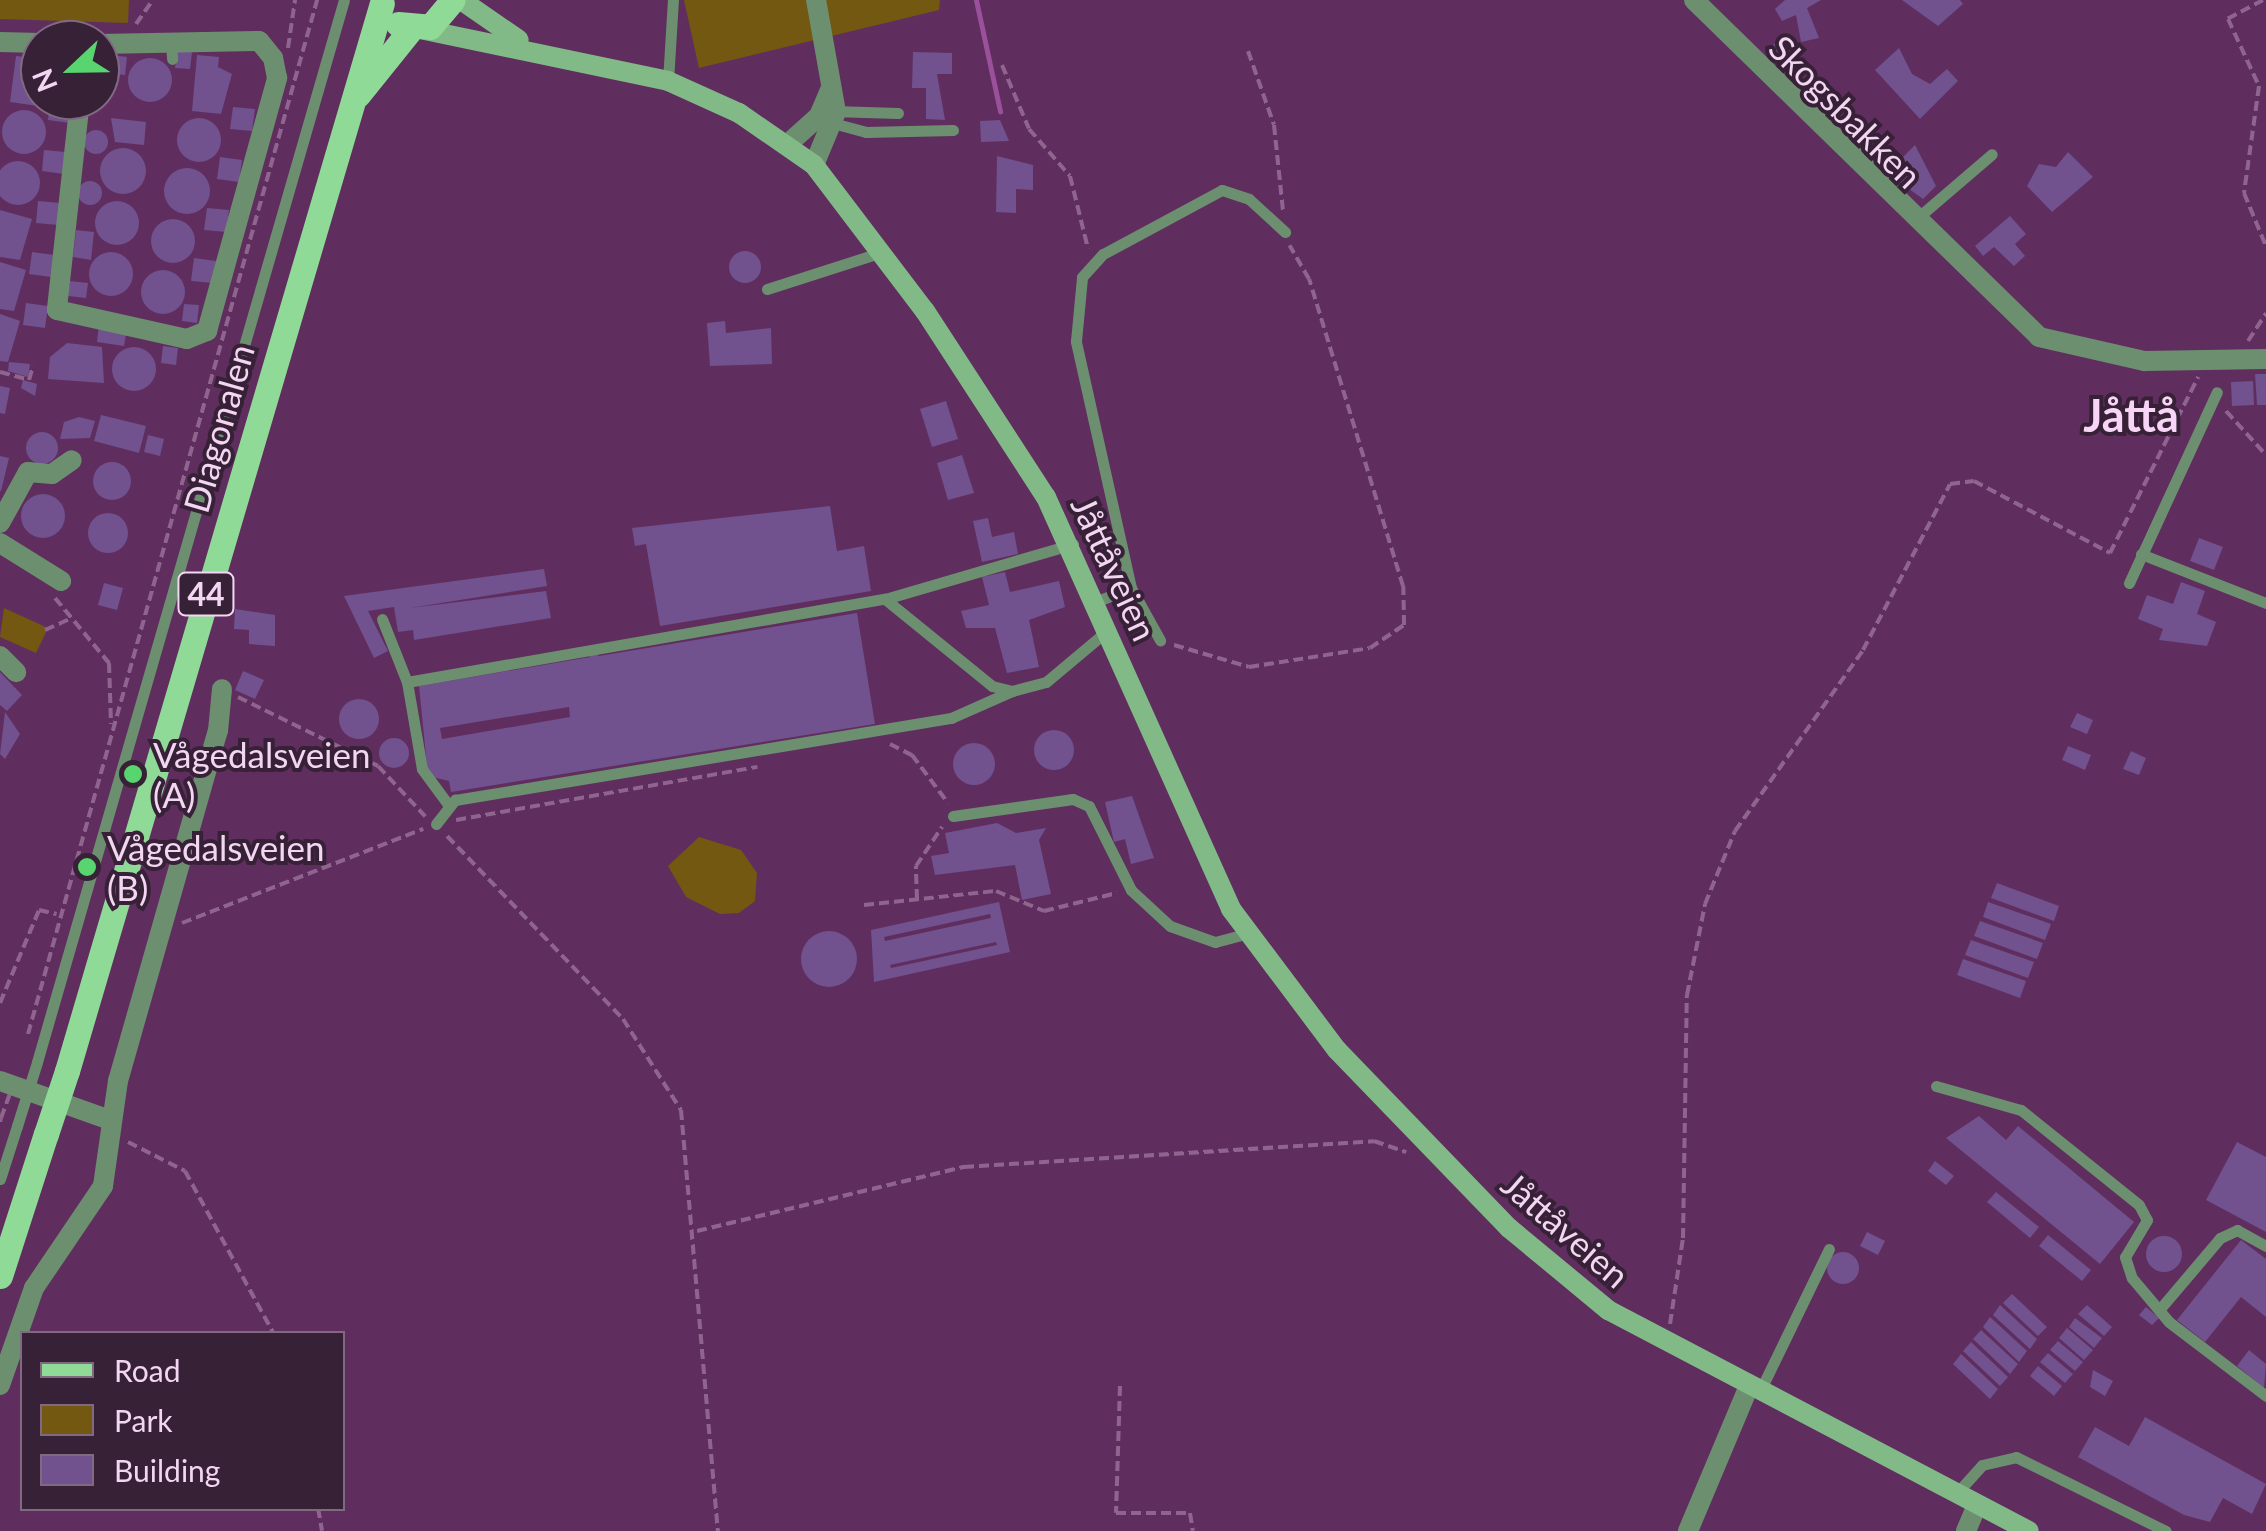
<!DOCTYPE html>
<meta charset="utf-8">
<style>
body{margin:0}
#map{position:relative;width:2266px;height:1531px;overflow:hidden;background:#5f2e5f;font-family:Lato,sans-serif}
div>[style]{position:absolute}
[style*='--x']{left:calc(var(--x)*1px);top:calc(var(--y)*1px);width:calc(var(--w)*1px);rotate:calc(var(--a)*1deg)}
.green>*{inset:0;background:#725811}
.stream>*{height:5px;margin:-2.5px;padding:0 2.5px;transform-origin:2.5px;border-radius:2.5px;background:#9a509b}
.building>*{inset:0;background:#71518e}
.round{border-radius:50%}
.path>*{height:4px;margin-top:-2px;transform-origin:0;background:repeating-linear-gradient(90deg,#8f658f 0 10px,transparent 0 15px)}
.lane>*{height:11px;margin:-5.5px;padding:0 5.5px;transform-origin:5.5px;border-radius:5.5px;background:#6c906f}
.street>*{height:20px;margin:-10px;padding:0 10px;transform-origin:10px;border-radius:10px;background:#6c906f}
.secondary>*{height:20px;margin:-10px;padding:0 10px;transform-origin:10px;border-radius:10px;background:#81ba86}
.primary>*{height:25px;margin:-12.5px;padding:0 12.5px;transform-origin:12.5px;border-radius:12.5px;background:#90da98}
.path-bridge>*{height:4px;margin-top:-2px;transform-origin:0;background:repeating-linear-gradient(90deg,#8f658f 0 10px,transparent 0 15px)}
.lane-bridge>*{height:11px;margin:-5.5px;padding:0 5.5px;transform-origin:5.5px;border-radius:5.5px;background:#6c906f}
.primary-bridge>*{height:25px;margin:-12.5px;padding:0 12.5px;transform-origin:12.5px;border-radius:12.5px;background:#90da98}
.dots>*{width:28px;height:28px;translate:-50% -50%;box-sizing:border-box;border:5px solid #372137;border-radius:50%}
span{translate:-50% -50%;white-space:nowrap;text-align:center;line-height:1.15;-webkit-text-stroke:8px #372137;paint-order:stroke}
.shield-label span{padding:2px 8px;background:#372137;border:2px solid;border-radius:8px;-webkit-text-stroke-width:0}
.shield-label{font-size:32px;color:#f3d6f2;font-weight:700}
.street-label{font-size:35px;color:#f3d6f2}
.poi-label{font-size:35px;color:#f3d6f2}
.left{translate:0 -50%;text-align:left}
.district-label{font-size:45px;color:#f8d5f7;font-weight:700}
.legend{position:absolute;left:20px;top:1331px;width:325px;height:180px;box-sizing:border-box;background:#372137;border:2px solid #826982;margin:0;padding:12px 18px;list-style:none;font-size:30px;color:#f3d6f2}
.legend li{display:flex;align-items:center;gap:20px;height:50px}
.legend b{width:50px;border:2px solid #826982}
.north{position:absolute;left:20px;top:20px;width:100px;height:100px;box-sizing:border-box;background:#372137;border:2px solid #826982;border-radius:50%;rotate:248deg;font-size:28px;font-weight:700;line-height:40px;text-align:center;color:#f3d6f2}
.north::after{content:'';display:block;margin:auto;width:35px;height:45px;background:#59d56f;clip-path:polygon(50% 0,100% 100%,50% 72%,0 100%)}
</style>
<div id="map">
<div class="green">
<div style="clip-path:polygon(0 0,129px 0,128px 23px,0 19px)"></div>
<div style="clip-path:polygon(684px 0,940px 0,939px 10px,699px 68px)"></div>
<div style="clip-path:polygon(4px 608px,48px 628px,36px 653px,0 637px)"></div>
<div style="clip-path:polygon(699px 837px,741px 850px,757px 873px,755px 901px,739px 913px,720px 914px,686px 897px,668px 866px)"></div>
</div>
<div class="stream">
<div style="--x:976;--y:0;--w:114;--a:77.8"></div>
</div>
<div class="building">
<div style="clip-path:polygon(1785px 0,1821px 0,1807px 8px,1819px 38px,1801px 42px,1796px 15px,1782px 21px,1775px 9px)"></div>
<div style="clip-path:polygon(1902px 0,1960px 0,1963px 4px,1938px 26px)"></div>
<div style="clip-path:polygon(1780px 39px,1795px 56px,1785px 65px,1770px 48px)"></div>
<div style="clip-path:polygon(1899px 48px,1912px 74px,1930px 84px,1947px 69px,1958px 81px,1920px 119px,1875px 70px)"></div>
<div style="clip-path:polygon(177px 50px,192px 52px,190px 69px,175px 68px)"></div>
<div style="clip-path:polygon(913px 52px,952px 53px,952px 74px,937px 74px,945px 120px,926px 119px,926px 88px,912px 88px)"></div>
<div style="clip-path:polygon(111px 55px,127px 57px,125px 75px,109px 73px)"></div>
<div style="clip-path:polygon(197px 55px,219px 57px,218px 67px,232px 74px,221px 114px,192px 111px)"></div>
<div style="clip-path:polygon(16px 56px,40px 59px,38px 106px,10px 102px)"></div>
<div class="round" style="left:128px;top:58px;width:44px;height:44px"></div>
<div style="clip-path:polygon(50px 100px,72px 101px,70px 123px,48px 120px)"></div>
<div style="clip-path:polygon(233px 107px,255px 109px,252px 131px,230px 129px)"></div>
<div class="round" style="left:2px;top:110px;width:44px;height:44px"></div>
<div class="round" style="left:177px;top:118px;width:44px;height:44px"></div>
<div style="clip-path:polygon(111px 118px,146px 122px,144px 145px,115px 142px)"></div>
<div style="clip-path:polygon(1000px 120px,1009px 141px,981px 142px,980px 121px)"></div>
<div class="round" style="left:84px;top:130px;width:24px;height:24px"></div>
<div style="clip-path:polygon(1915px 145px,1936px 186px,1923px 199px,1887px 173px)"></div>
<div class="round" style="left:100px;top:148px;width:46px;height:46px"></div>
<div style="clip-path:polygon(44px 150px,66px 152px,64px 174px,42px 171px)"></div>
<div style="clip-path:polygon(2068px 152px,2093px 177px,2052px 212px,2027px 186px,2039px 164px,2056px 167px)"></div>
<div style="clip-path:polygon(997px 156px,1033px 165px,1033px 190px,1016px 189px,1016px 213px,996px 212px)"></div>
<div style="clip-path:polygon(220px 157px,242px 160px,239px 182px,217px 179px)"></div>
<div class="round" style="left:-4px;top:161px;width:44px;height:44px"></div>
<div class="round" style="left:164px;top:168px;width:46px;height:46px"></div>
<div class="round" style="left:78px;top:181px;width:24px;height:24px"></div>
<div class="round" style="left:95px;top:201px;width:44px;height:44px"></div>
<div style="clip-path:polygon(38px 201px,60px 203px,58px 225px,36px 223px)"></div>
<div style="clip-path:polygon(207px 208px,229px 210px,226px 232px,204px 230px)"></div>
<div style="clip-path:polygon(0 210px,32px 219px,20px 260px,0 257px)"></div>
<div style="clip-path:polygon(2010px 216px,2026px 234px,2015px 244px,2025px 256px,2014px 266px,1994px 247px,1983px 256px,1975px 246px)"></div>
<div class="round" style="left:151px;top:219px;width:44px;height:44px"></div>
<div style="clip-path:polygon(76px 230px,94px 232px,91px 260px,73px 257px)"></div>
<div class="round" style="left:729px;top:251px;width:32px;height:32px"></div>
<div class="round" style="left:89px;top:252px;width:44px;height:44px"></div>
<div style="clip-path:polygon(32px 252px,54px 255px,51px 277px,29px 274px)"></div>
<div style="clip-path:polygon(194px 258px,216px 261px,213px 283px,191px 281px)"></div>
<div style="clip-path:polygon(0 262px,26px 270px,14px 311px,0 309px)"></div>
<div class="round" style="left:141px;top:270px;width:44px;height:44px"></div>
<div style="clip-path:polygon(70px 281px,88px 283px,86px 298px,68px 296px)"></div>
<div style="clip-path:polygon(26px 303px,48px 306px,45px 328px,23px 325px)"></div>
<div style="clip-path:polygon(184px 304px,199px 305px,197px 323px,182px 321px)"></div>
<div style="clip-path:polygon(0 314px,20px 321px,8px 362px,0 361px)"></div>
<div style="clip-path:polygon(725px 321px,726px 333px,771px 328px,772px 364px,710px 366px,707px 323px)"></div>
<div style="clip-path:polygon(99px 325px,127px 328px,124px 346px,97px 342px)"></div>
<div style="clip-path:polygon(67px 343px,102px 347px,104px 383px,48px 379px,50px 357px)"></div>
<div style="clip-path:polygon(163px 346px,178px 348px,176px 365px,161px 363px)"></div>
<div class="round" style="left:112px;top:347px;width:44px;height:44px"></div>
<div style="clip-path:polygon(9px 362px,30px 364px,28px 377px,8px 371px)"></div>
<div style="clip-path:polygon(2255px 374px,2266px 374px,2266px 405px,2257px 405px)"></div>
<div style="clip-path:polygon(23px 380px,37px 384px,35px 396px,21px 388px)"></div>
<div style="clip-path:polygon(2253px 381px,2254px 405px,2232px 406px,2231px 382px)"></div>
<div style="clip-path:polygon(0 386px,10px 388px,5px 414px,0 413px)"></div>
<div style="clip-path:polygon(946px 401px,958px 439px,932px 447px,920px 409px)"></div>
<div style="clip-path:polygon(101px 415px,146px 426px,139px 453px,94px 441px)"></div>
<div style="clip-path:polygon(79px 417px,95px 421px,90px 438px,60px 439px,64px 422px)"></div>
<div class="round" style="left:26px;top:432px;width:32px;height:32px"></div>
<div style="clip-path:polygon(148px 435px,164px 439px,160px 456px,144px 452px)"></div>
<div style="clip-path:polygon(962px 455px,974px 493px,948px 500px,937px 463px)"></div>
<div style="clip-path:polygon(0 456px,9px 458px,1px 491px,0 491px)"></div>
<div class="round" style="left:93px;top:462px;width:38px;height:38px"></div>
<div class="round" style="left:21px;top:494px;width:44px;height:44px"></div>
<div style="clip-path:polygon(830px 506px,837px 551px,864px 546px,871px 591px,660px 626px,646px 544px,635px 546px,632px 528px)"></div>
<div class="round" style="left:88px;top:513px;width:40px;height:40px"></div>
<div style="clip-path:polygon(988px 518px,992px 537px,1014px 532px,1018px 554px,982px 562px,973px 521px)"></div>
<div style="clip-path:polygon(2199px 538px,2223px 547px,2214px 570px,2190px 561px)"></div>
<div style="clip-path:polygon(544px 569px,547px 586px,410px 608px,546px 591px,551px 618px,414px 640px,413px 630px,398px 632px,394px 607px,368px 611px,388px 651px,374px 658px,344px 596px)"></div>
<div style="clip-path:polygon(1005px 572px,1010px 592px,1059px 581px,1065px 607px,1029px 620px,1039px 667px,1007px 673px,995px 628px,966px 628px,961px 611px,989px 605px,982px 577px)"></div>
<div style="clip-path:polygon(2181px 582px,2205px 591px,2197px 614px,2216px 622px,2207px 646px,2159px 640px,2163px 629px,2138px 619px,2147px 595px,2173px 604px)"></div>
<div style="clip-path:polygon(104px 583px,123px 588px,117px 610px,98px 605px)"></div>
<div style="clip-path:polygon(235px 609px,275px 615px,275px 646px,249px 644px,249px 630px,234px 629px)"></div>
<div style="clip-path:polygon(evenodd,857px 613px,875px 724px,451px 792px,449px 781px,428px 776px,419px 686px,590px 657px,588px 649px,599px 656px,857px 613px,569px 707px,570px 717px,442px 739px,440px 728px,569px 707px)"></div>
<div style="clip-path:polygon(243px 671px,264px 680px,255px 699px,235px 690px)"></div>
<div style="clip-path:polygon(0 672px,22px 695px,7px 711px,0 705px)"></div>
<div class="round" style="left:339px;top:699px;width:40px;height:40px"></div>
<div style="clip-path:polygon(5px 712px,20px 734px,5px 759px,0 754px)"></div>
<div style="clip-path:polygon(2077px 713px,2093px 720px,2087px 734px,2070px 727px)"></div>
<div class="round" style="left:1034px;top:730px;width:40px;height:40px"></div>
<div class="round" style="left:379px;top:738px;width:30px;height:30px"></div>
<div class="round" style="left:953px;top:743px;width:42px;height:42px"></div>
<div style="clip-path:polygon(2068px 746px,2091px 755px,2085px 770px,2062px 760px)"></div>
<div style="clip-path:polygon(2131px 751px,2146px 758px,2139px 775px,2123px 769px)"></div>
<div style="clip-path:polygon(1132px 796px,1154px 858px,1131px 864px,1125px 839px,1114px 842px,1105px 802px)"></div>
<div style="clip-path:polygon(997px 823px,1016px 833px,1046px 828px,1039px 840px,1051px 894px,1022px 900px,1015px 865px,935px 875px,931px 856px,949px 853px,945px 833px)"></div>
<div style="clip-path:polygon(1997px 883px,2059px 906px,2054px 921px,1991px 898px)"></div>
<div style="clip-path:polygon(evenodd,999px 902px,1010px 952px,874px 982px,871px 930px,999px 902px,990px 914px,991px 918px,885px 941px,884px 937px,990px 914px,999px 902px,996px 942px,997px 945px,891px 968px,890px 965px,996px 942px)"></div>
<div style="clip-path:polygon(1988px 902px,2051px 924px,2045px 940px,1983px 917px)"></div>
<div style="clip-path:polygon(1980px 921px,2043px 943px,2037px 959px,1974px 936px)"></div>
<div class="round" style="left:801px;top:931px;width:56px;height:56px"></div>
<div style="clip-path:polygon(1971px 940px,2034px 962px,2028px 978px,1965px 955px)"></div>
<div style="clip-path:polygon(1963px 959px,2026px 981px,2020px 998px,1957px 975px)"></div>
<div style="clip-path:polygon(1979px 1116px,2006px 1140px,2018px 1126px,2134px 1222px,2100px 1264px,1946px 1138px)"></div>
<div style="clip-path:polygon(2237px 1142px,2266px 1157px,2266px 1232px,2206px 1200px)"></div>
<div style="clip-path:polygon(1935px 1161px,1954px 1176px,1946px 1185px,1928px 1171px)"></div>
<div style="clip-path:polygon(1996px 1192px,2039px 1227px,2030px 1238px,1987px 1202px)"></div>
<div style="clip-path:polygon(1867px 1232px,1885px 1241px,1878px 1255px,1860px 1246px)"></div>
<div style="clip-path:polygon(2048px 1235px,2091px 1270px,2082px 1281px,2039px 1246px)"></div>
<div class="round" style="left:2146px;top:1236px;width:36px;height:36px"></div>
<div style="clip-path:polygon(2241px 1240px,2266px 1259px,2266px 1317px,2241px 1297px,2205px 1342px,2177px 1320px)"></div>
<div class="round" style="left:1827px;top:1252px;width:32px;height:32px"></div>
<div style="clip-path:polygon(2012px 1294px,2047px 1327px,2038px 1336px,2003px 1303px)"></div>
<div style="clip-path:polygon(2000px 1305px,2037px 1339px,2030px 1349px,1993px 1315px)"></div>
<div style="clip-path:polygon(2087px 1305px,2112px 1327px,2104px 1336px,2078px 1314px)"></div>
<div style="clip-path:polygon(2146px 1307px,2159px 1318px,2152px 1325px,2139px 1315px)"></div>
<div style="clip-path:polygon(1990px 1317px,2027px 1351px,2019px 1362px,1983px 1327px)"></div>
<div style="clip-path:polygon(2075px 1318px,2102px 1338px,2094px 1348px,2069px 1327px)"></div>
<div style="clip-path:polygon(2067px 1328px,2093px 1350px,2084px 1360px,2059px 1338px)"></div>
<div style="clip-path:polygon(1981px 1330px,2018px 1364px,2010px 1374px,1973px 1339px)"></div>
<div style="clip-path:polygon(2058px 1341px,2083px 1362px,2075px 1371px,2050px 1350px)"></div>
<div style="clip-path:polygon(1971px 1342px,2008px 1377px,2000px 1386px,1963px 1351px)"></div>
<div style="clip-path:polygon(2249px 1350px,2266px 1364px,2264px 1388px,2237px 1366px)"></div>
<div style="clip-path:polygon(2048px 1353px,2073px 1374px,2065px 1383px,2040px 1362px)"></div>
<div style="clip-path:polygon(1961px 1354px,1998px 1389px,1990px 1399px,1953px 1364px)"></div>
<div style="clip-path:polygon(2038px 1366px,2062px 1386px,2054px 1396px,2030px 1376px)"></div>
<div style="clip-path:polygon(2093px 1370px,2113px 1381px,2105px 1396px,2090px 1387px)"></div>
<div style="clip-path:polygon(2145px 1417px,2266px 1484px,2252px 1514px,2223px 1498px,2210px 1522px,2184px 1515px,2078px 1457px,2095px 1427px,2129px 1446px)"></div>
</div>
<div class="path">
<div style="--x:2263;--y:0;--w:40;--a:152"></div>
<div style="--x:2228;--y:19;--w:74;--a:65.2"></div>
<div style="--x:2259;--y:86;--w:108;--a:98"></div>
<div style="--x:2244;--y:193;--w:57;--a:67.5"></div>
<div style="--x:136;--y:24;--w:29;--a:-55"></div>
<div style="--x:288;--y:48;--w:49;--a:-81.7"></div>
<div style="--x:1248;--y:51;--w:78;--a:70.6"></div>
<div style="--x:1274;--y:125;--w:86;--a:84"></div>
<div style="--x:1002;--y:65;--w:69;--a:67.1"></div>
<div style="--x:1029;--y:129;--w:62;--a:48.9"></div>
<div style="--x:1070;--y:176;--w:75;--a:76.1"></div>
<div style="--x:2248;--y:341;--w:33;--a:-57"></div>
<div style="--x:0;--y:372;--w:30;--a:15"></div>
<div style="--x:29;--y:380;--w:15;--a:-74"></div>
<div style="--x:2226;--y:411;--w:59;--a:47.7"></div>
<div style="--x:55;--y:598;--w:85;--a:50.3"></div>
<div style="--x:109;--y:663;--w:61;--a:88.1"></div>
<div style="--x:45;--y:630;--w:30;--a:-24"></div>
<div style="--x:1174;--y:645;--w:78;--a:16.3"></div>
<div style="--x:1249;--y:667;--w:122;--a:-8.9"></div>
<div style="--x:1370;--y:648;--w:41;--a:-34.1"></div>
<div style="--x:1404;--y:625;--w:39;--a:-91"></div>
<div style="--x:1403;--y:586;--w:321;--a:-107"></div>
<div style="--x:1309;--y:279;--w:39;--a:-120"></div>
<div style="--x:238;--y:697;--w:156;--a:26.2"></div>
<div style="--x:378;--y:766;--w:69;--a:46.8"></div>
<div style="--x:890;--y:744;--w:25;--a:27"></div>
<div style="--x:912;--y:755;--w:60;--a:53.1"></div>
<div style="--x:456;--y:820;--w:306;--a:-10"></div>
<div style="--x:447;--y:836;--w:254;--a:46.1"></div>
<div style="--x:623;--y:1019;--w:108;--a:57.5"></div>
<div style="--x:681;--y:1110;--w:423;--a:85"></div>
<div style="--x:917;--y:899;--w:33;--a:-92"></div>
<div style="--x:916;--y:866;--w:47;--a:-56.3"></div>
<div style="--x:864;--y:905;--w:133;--a:-6.1"></div>
<div style="--x:996;--y:891;--w:52;--a:22.6"></div>
<div style="--x:1044;--y:911;--w:75;--a:-13.9"></div>
<div style="--x:182;--y:923;--w:259;--a:-21.3"></div>
<div style="--x:0;--y:1003;--w:101;--a:-67.2"></div>
<div style="--x:39;--y:910;--w:18;--a:13"></div>
<div style="--x:28;--y:1034;--w:1074;--a:-74.38"></div>
<div style="--x:0;--y:1122;--w:4;--a:-76"></div>
<div style="--x:128;--y:1142;--w:64;--a:27"></div>
<div style="--x:185;--y:1171;--w:186;--a:61.4"></div>
<div style="--x:697;--y:1231;--w:275;--a:-13.5"></div>
<div style="--x:964;--y:1167;--w:411;--a:-3.6"></div>
<div style="--x:1374;--y:1141;--w:34;--a:19"></div>
<div style="--x:1670;--y:1324;--w:87;--a:-81.4"></div>
<div style="--x:1683;--y:1238;--w:243;--a:-89.1"></div>
<div style="--x:1687;--y:995;--w:93;--a:-78.8"></div>
<div style="--x:1705;--y:904;--w:79;--a:-67.7"></div>
<div style="--x:1735;--y:831;--w:222;--a:-54.7"></div>
<div style="--x:1863;--y:650;--w:187;--a:-62.3"></div>
<div style="--x:1950;--y:484;--w:24;--a:-7"></div>
<div style="--x:1974;--y:481;--w:154;--a:27.9"></div>
<div style="--x:2110;--y:553;--w:197;--a:-63.4"></div>
<div style="--x:1120;--y:1386;--w:127;--a:91.8"></div>
<div style="--x:1116;--y:1513;--w:74;--a:0"></div>
<div style="--x:1190;--y:1513;--w:18;--a:81"></div>
<div style="--x:318;--y:1508;--w:23;--a:80"></div>
</div>
<div class="lane">
<div style="--x:171;--y:43;--w:16;--a:86"></div>
<div style="--x:668;--y:81;--w:81;--a:-86.5"></div>
<div style="--x:832;--y:111;--w:66;--a:1.7"></div>
<div style="--x:829;--y:122;--w:38;--a:15"></div>
<div style="--x:866;--y:132;--w:87;--a:-1.3"></div>
<div style="--x:1915;--y:220;--w:101;--a:-40.6"></div>
<div style="--x:767;--y:289;--w:121;--a:-17.8"></div>
<div style="--x:2141;--y:554;--w:134;--a:21.4"></div>
<div style="--x:2129;--y:583;--w:210;--a:-65.3"></div>
<div style="--x:1131;--y:588;--w:253;--a:-102.6"></div>
<div style="--x:1076;--y:341;--w:64;--a:-84.6"></div>
<div style="--x:1082;--y:277;--w:31;--a:-48"></div>
<div style="--x:1103;--y:254;--w:135;--a:-28.3"></div>
<div style="--x:1222;--y:190;--w:28;--a:18"></div>
<div style="--x:1249;--y:199;--w:49;--a:42.5"></div>
<div style="--x:885;--y:599;--w:138;--a:39.1"></div>
<div style="--x:992;--y:686;--w:21;--a:14"></div>
<div style="--x:1012;--y:691;--w:35;--a:-15"></div>
<div style="--x:1046;--y:682;--w:81;--a:-40"></div>
<div style="--x:1100;--y:600;--w:33;--a:-21"></div>
<div style="--x:1131;--y:588;--w:60;--a:60.9"></div>
<div style="--x:382;--y:619;--w:68;--a:68.4"></div>
<div style="--x:407;--y:682;--w:88;--a:80.2"></div>
<div style="--x:422;--y:769;--w:42;--a:53.7"></div>
<div style="--x:407;--y:682;--w:485;--a:-9.9"></div>
<div style="--x:885;--y:599;--w:196;--a:-16.3"></div>
<div style="--x:953;--y:816;--w:121;--a:-8.1"></div>
<div style="--x:1073;--y:799;--w:17;--a:24"></div>
<div style="--x:1089;--y:806;--w:94;--a:63.4"></div>
<div style="--x:1131;--y:890;--w:53;--a:42.7"></div>
<div style="--x:1170;--y:926;--w:48;--a:19.6"></div>
<div style="--x:1215;--y:942;--w:35;--a:-15"></div>
<div style="--x:436;--y:824;--w:31;--a:-52"></div>
<div style="--x:455;--y:800;--w:503;--a:-9.39"></div>
<div style="--x:951;--y:718;--w:67;--a:-23.9"></div>
<div style="--x:37;--y:1062;--w:1105;--a:-73.88"></div>
<div style="--x:1936;--y:1086;--w:88;--a:15.8"></div>
<div style="--x:2021;--y:1110;--w:151;--a:38.8"></div>
<div style="--x:2139;--y:1205;--w:17;--a:62"></div>
<div style="--x:2147;--y:1220;--w:43;--a:120.7"></div>
<div style="--x:2125;--y:1257;--w:22;--a:72"></div>
<div style="--x:2132;--y:1278;--w:57;--a:49.9"></div>
<div style="--x:2169;--y:1322;--w:122;--a:37.3"></div>
<div style="--x:0;--y:1179;--w:56;--a:-72.2"></div>
<div style="--x:2159;--y:1310;--w:94;--a:-49.7"></div>
<div style="--x:2220;--y:1238;--w:19;--a:-25"></div>
<div style="--x:2237;--y:1230;--w:33;--a:29"></div>
<div style="--x:1759;--y:1393;--w:160;--a:-64.1"></div>
<div style="--x:1956;--y:1494;--w:39;--a:-48"></div>
<div style="--x:1982;--y:1465;--w:35;--a:-13"></div>
<div style="--x:2016;--y:1457;--w:167;--a:26.3"></div>
</div>
<div class="street">
<div style="--x:1694;--y:0;--w:482;--a:44.3"></div>
<div style="--x:2039;--y:337;--w:108;--a:12.9"></div>
<div style="--x:2144;--y:361;--w:122;--a:-0.9"></div>
<div style="--x:0;--y:42;--w:40;--a:1.4"></div>
<div style="--x:80;--y:100;--w:211;--a:96.3"></div>
<div style="--x:57;--y:310;--w:133;--a:12.6"></div>
<div style="--x:187;--y:339;--w:22;--a:-22"></div>
<div style="--x:207;--y:331;--w:263;--a:-74.5"></div>
<div style="--x:277;--y:78;--w:20;--a:-101"></div>
<div style="--x:273;--y:58;--w:22;--a:-129"></div>
<div style="--x:259;--y:41;--w:159;--a:178.9"></div>
<div style="--x:789;--y:143;--w:40;--a:-42"></div>
<div style="--x:819;--y:116;--w:28;--a:-67"></div>
<div style="--x:814;--y:165;--w:57;--a:-67.5"></div>
<div style="--x:836;--y:112;--w:114;--a:-100.1"></div>
<div style="--x:0;--y:523;--w:58;--a:-61.2"></div>
<div style="--x:28;--y:472;--w:24;--a:5"></div>
<div style="--x:52;--y:474;--w:24;--a:-35"></div>
<div style="--x:0;--y:543;--w:72;--a:31.9"></div>
<div style="--x:0;--y:656;--w:23;--a:45"></div>
<div style="--x:0;--y:1081;--w:117;--a:19.5"></div>
<div style="--x:0;--y:1385;--w:103;--a:-70.7"></div>
<div style="--x:34;--y:1288;--w:123;--a:-55.9"></div>
<div style="--x:103;--y:1186;--w:106;--a:-81.9"></div>
<div style="--x:118;--y:1081;--w:364;--a:-74.1"></div>
<div style="--x:218;--y:731;--w:42;--a:-84.6"></div>
<div style="--x:1688;--y:1531;--w:155;--a:-67.2"></div>
<div style="--x:1966;--y:1531;--w:28;--a:-67"></div>
</div>
<div class="secondary">
<div style="--x:461;--y:0;--w:70;--a:34.6"></div>
<div style="--x:420;--y:29;--w:253;--a:11.8"></div>
<div style="--x:668;--y:81;--w:78;--a:24.3"></div>
<div style="--x:739;--y:113;--w:91;--a:34.7"></div>
<div style="--x:814;--y:165;--w:183;--a:52.8"></div>
<div style="--x:925;--y:311;--w:222;--a:57"></div>
<div style="--x:1046;--y:497;--w:452;--a:65.8"></div>
<div style="--x:1231;--y:909;--w:176;--a:53.1"></div>
<div style="--x:1337;--y:1050;--w:248;--a:46"></div>
<div style="--x:1509;--y:1228;--w:129;--a:39.6"></div>
<div style="--x:1608;--y:1310;--w:475;--a:27.7"></div>
</div>
<div class="primary">
<div style="--x:398;--y:24;--w:32;--a:5"></div>
<div style="--x:430;--y:27;--w:35;--a:-50"></div>
<div style="--x:358;--y:95;--w:85;--a:-51.2"></div>
<div style="--x:67;--y:1071;--w:1113;--a:-73.57"></div>
<div style="--x:0;--y:1276;--w:149;--a:-72.1"></div>
</div>
<div class="path-bridge">
<div style="--x:1;--y:1118;--w:30;--a:-70"></div>
</div>
<div class="lane-bridge">
<div style="--x:17;--y:1126;--w:67;--a:-72.6"></div>
</div>
<div class="primary-bridge">
<div style="--x:46;--y:1134;--w:66;--a:-71.6"></div>
</div>
<div class="dots">
<div style="left:133px;top:774px;background:#59d56f"></div>
<div style="left:87px;top:867px;background:#59d56f"></div>
</div>
<div class="shield-label">
<span style="left:206px;top:594px">44</span>
</div>
<div class="street-label">
<span style="left:1846px;top:111px;rotate:45deg">Skogsbakken</span>
<span style="left:218px;top:428px;rotate:-74deg">Diagonalen</span>
<span style="left:1115px;top:568px;rotate:65deg">Jåttåveien</span>
<span style="left:1566px;top:1229px;rotate:41deg">Jåttåveien</span>
</div>
<div class="poi-label">
<span class="left" style="left:153px;top:774px">Vågedalsveien<br>(A)</span>
<span class="left" style="left:107px;top:867px">Vågedalsveien<br>(B)</span>
</div>
<div class="district-label">
<span style="left:2131px;top:416px">Jåttå</span>
</div>
<ul class="legend">
<li><b style="height:12px;background:#90da98"></b>Road</li>
<li><b style="height:28px;background:#725811"></b>Park</li>
<li><b style="height:28px;background:#71518e"></b>Building</li>
</ul>
<div class="north">N</div>
</div>
